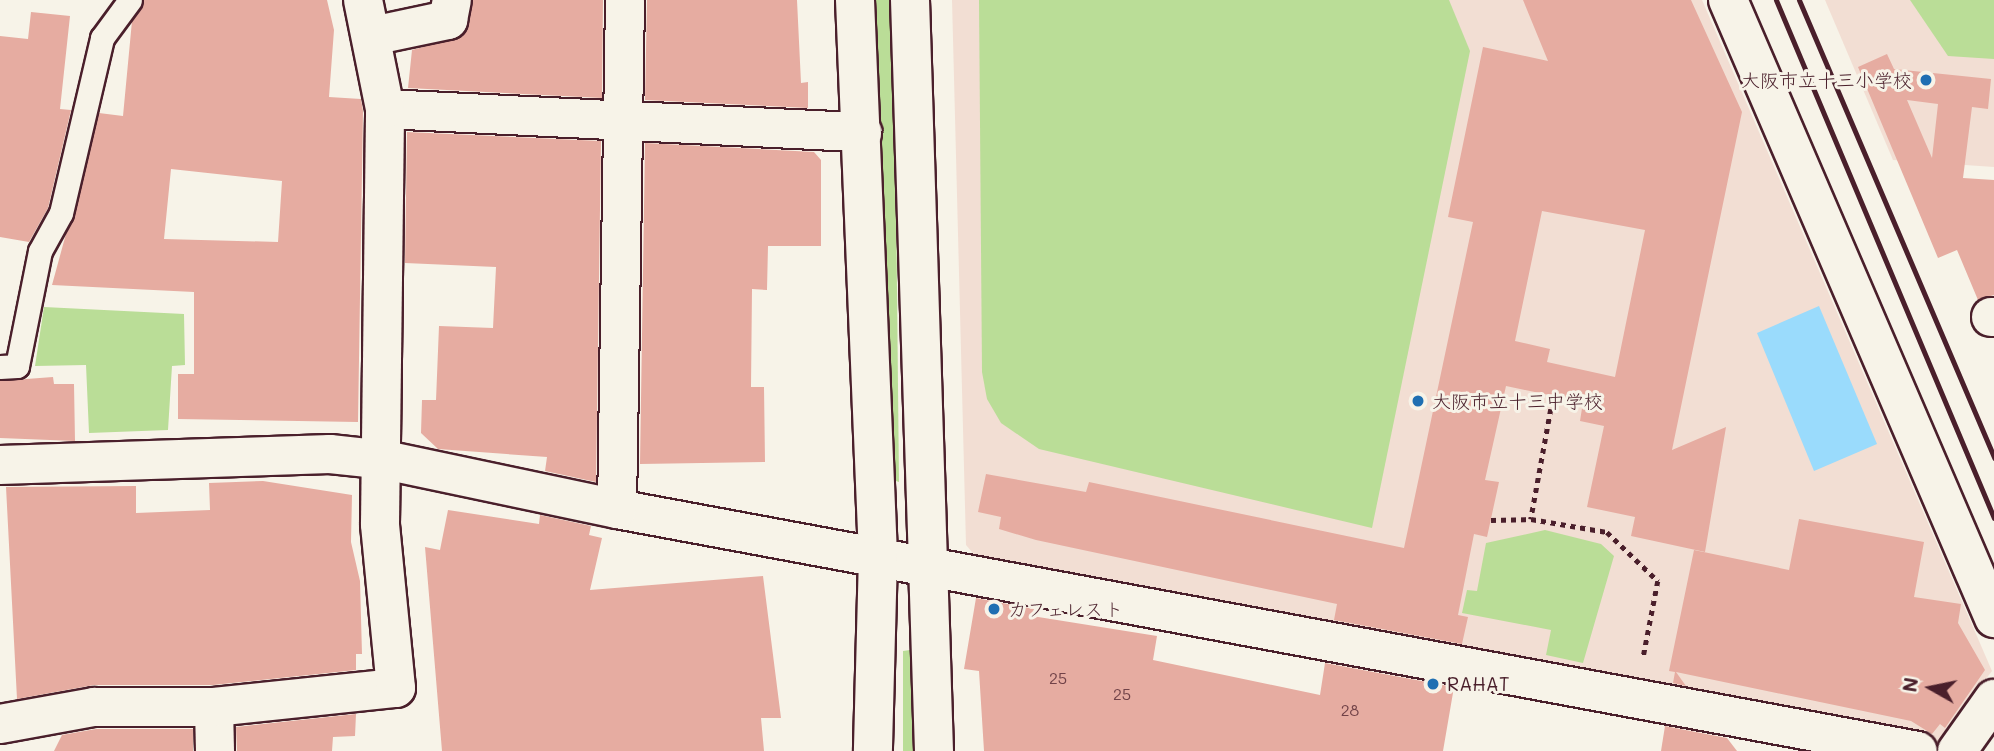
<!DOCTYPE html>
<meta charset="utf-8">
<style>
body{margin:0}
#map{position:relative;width:1994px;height:751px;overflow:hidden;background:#f7f3e8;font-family:Mali,"Klee One",sans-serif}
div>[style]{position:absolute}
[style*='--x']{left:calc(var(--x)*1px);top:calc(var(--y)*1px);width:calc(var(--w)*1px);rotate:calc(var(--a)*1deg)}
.built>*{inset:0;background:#f2ded3}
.green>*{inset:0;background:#badd97}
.water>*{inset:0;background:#9adbfc}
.building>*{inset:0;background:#e6aca1}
.path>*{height:4.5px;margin-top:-2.25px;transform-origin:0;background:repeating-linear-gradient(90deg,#4a1f2b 0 5px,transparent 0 10px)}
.roads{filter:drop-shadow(2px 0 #4a1f2b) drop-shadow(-2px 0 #4a1f2b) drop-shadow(0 2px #4a1f2b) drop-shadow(0 -2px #4a1f2b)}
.lane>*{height:23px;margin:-11.5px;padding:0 11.5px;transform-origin:11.5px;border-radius:11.5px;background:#f7f3e8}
.street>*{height:38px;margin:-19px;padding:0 19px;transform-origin:19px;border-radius:19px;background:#f7f3e8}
.secondary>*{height:38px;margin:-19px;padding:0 19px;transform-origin:19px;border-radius:19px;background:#f7f3e8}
.rail>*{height:5px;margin:-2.5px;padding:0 2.5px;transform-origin:2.5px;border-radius:2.5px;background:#4a1f2b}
.dots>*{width:19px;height:19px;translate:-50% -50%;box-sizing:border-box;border:4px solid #f7f3e8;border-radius:50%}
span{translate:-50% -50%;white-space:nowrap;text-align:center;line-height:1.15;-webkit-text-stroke:6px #f7f3e8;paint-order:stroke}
.number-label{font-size:16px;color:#714248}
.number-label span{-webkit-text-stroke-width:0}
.poi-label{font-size:19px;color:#4a1f2b}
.right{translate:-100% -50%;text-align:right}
.left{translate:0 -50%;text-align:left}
.north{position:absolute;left:1896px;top:653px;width:70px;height:70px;-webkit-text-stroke:5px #f7f3e8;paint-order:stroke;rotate:279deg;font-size:19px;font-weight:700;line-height:28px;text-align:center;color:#4a1f2b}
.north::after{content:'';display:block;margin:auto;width:24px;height:32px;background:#4a1f2b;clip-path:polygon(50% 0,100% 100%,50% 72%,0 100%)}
</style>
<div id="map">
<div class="built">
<div style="clip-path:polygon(952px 0,1702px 0,1992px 671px,1937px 743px,977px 558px,966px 545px)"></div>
<div style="clip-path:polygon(1825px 0,1994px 0,1994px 167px,1893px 160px)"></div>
</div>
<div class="green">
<div style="clip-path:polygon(876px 0,894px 0,899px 482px,893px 480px)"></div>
<div style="clip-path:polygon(979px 0,1449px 0,1470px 51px,1372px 528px,1039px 449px,1001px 423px,987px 399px,982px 372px)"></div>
<div style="clip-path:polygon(1910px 0,1994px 0,1994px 59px,1948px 56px)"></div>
<div style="clip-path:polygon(44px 307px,184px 314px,185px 365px,172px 366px,168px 430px,89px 433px,86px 365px,35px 366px)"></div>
<div style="clip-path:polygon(1545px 530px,1601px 544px,1614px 556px,1583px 663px,1546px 655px,1551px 630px,1462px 613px,1467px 590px,1477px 591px,1486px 543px)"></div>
<div style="clip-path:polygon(910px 650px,913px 751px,903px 751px,903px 651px)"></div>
</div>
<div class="water">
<div style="clip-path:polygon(1819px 306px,1877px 444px,1814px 471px,1757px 333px)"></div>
</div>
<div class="building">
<div style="clip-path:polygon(evenodd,144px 0,327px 0,334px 30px,329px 97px,361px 99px,363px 111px,358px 422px,178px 419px,178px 374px,194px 374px,194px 292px,52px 285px,99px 113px,123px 116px,132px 21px,144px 0,171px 169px,282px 181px,278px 242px,164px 239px,171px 169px)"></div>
<div style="clip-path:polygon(473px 0,603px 0,602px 98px,408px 88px,412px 50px,463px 36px)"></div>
<div style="clip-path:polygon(647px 0,797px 0,801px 83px,808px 82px,808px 108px,645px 100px)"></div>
<div style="clip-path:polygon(evenodd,1523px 0,1691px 0,1742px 112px,1672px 450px,1726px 427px,1705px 552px,1631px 536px,1635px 517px,1587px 507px,1604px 426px,1580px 421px,1583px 402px,1506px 386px,1485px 480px,1499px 482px,1487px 537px,1474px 534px,1458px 615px,1468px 617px,1462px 644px,1334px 620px,1337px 604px,1036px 540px,999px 529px,1001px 517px,978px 512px,986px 474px,1086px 492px,1089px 482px,1404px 548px,1473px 222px,1448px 217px,1483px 47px,1548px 61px,1523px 0,1542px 211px,1645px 230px,1615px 377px,1547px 362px,1550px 349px,1515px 341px,1542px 211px)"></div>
<div style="clip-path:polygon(31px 12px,70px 16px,60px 109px,71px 110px,48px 208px,29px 242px,0 237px,0 36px,28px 39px)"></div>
<div style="clip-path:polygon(evenodd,1887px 54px,1894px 69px,1991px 79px,1988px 109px,1972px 107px,1963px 178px,1994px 180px,1994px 295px,1978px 300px,1957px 250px,1938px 258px,1858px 67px,1887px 54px,1907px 100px,1938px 104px,1932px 158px,1907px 100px)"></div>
<div style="clip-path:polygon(407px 132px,601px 141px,596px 482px,545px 471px,547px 457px,438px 449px,421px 433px,422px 400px,436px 400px,439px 326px,493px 328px,496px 267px,405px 263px)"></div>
<div style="clip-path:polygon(645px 143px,814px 152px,821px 160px,821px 246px,768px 246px,767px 290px,752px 289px,751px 387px,764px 387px,765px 462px,640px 464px)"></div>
<div style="clip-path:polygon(53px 377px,54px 384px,74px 384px,75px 441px,0 438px,0 381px)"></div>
<div style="clip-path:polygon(263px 481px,352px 495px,351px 542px,360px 581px,362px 654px,356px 654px,356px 670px,213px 685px,94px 685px,17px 699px,6px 487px,136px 486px,136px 513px,210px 510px,209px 483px)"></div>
<div style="clip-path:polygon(448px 510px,539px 524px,540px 515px,591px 526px,589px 535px,602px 538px,590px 590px,763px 576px,781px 718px,761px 718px,764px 751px,442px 751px,425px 547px,440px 550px)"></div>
<div style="clip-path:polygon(1799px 519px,1924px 542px,1914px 597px,1961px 604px,1958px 623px,1985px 670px,1945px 728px,1940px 724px,1932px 734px,1911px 721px,1676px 672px,1686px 686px,1673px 683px,1675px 672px,1669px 671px,1694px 550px,1789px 570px)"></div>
<div style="clip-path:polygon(976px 598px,1034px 609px,1032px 616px,1157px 636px,1153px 660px,1320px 695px,1325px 663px,1454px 687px,1443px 751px,984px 751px,979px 671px,964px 669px)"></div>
<div style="clip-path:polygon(356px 714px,355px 736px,333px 737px,332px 751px,237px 751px,236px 727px)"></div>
<div style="clip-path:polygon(1665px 726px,1727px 738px,1737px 751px,1661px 751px)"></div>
<div style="clip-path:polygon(96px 729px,193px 729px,193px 751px,54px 751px,62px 735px)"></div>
</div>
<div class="path">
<div style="--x:1551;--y:409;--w:112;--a:100.3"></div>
<div style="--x:1531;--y:519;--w:77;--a:9.7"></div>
<div style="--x:1607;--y:532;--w:71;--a:43.9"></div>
<div style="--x:1658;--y:581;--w:79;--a:100.9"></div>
<div style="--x:1491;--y:520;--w:40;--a:-1.4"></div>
</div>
<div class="roads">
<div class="lane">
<div style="--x:0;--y:367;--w:17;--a:-3"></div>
<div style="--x:17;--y:366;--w:117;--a:-78.7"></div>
<div style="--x:40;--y:251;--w:43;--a:-61.1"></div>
<div style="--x:61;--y:213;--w:180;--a:-76.8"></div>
<div style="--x:102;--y:38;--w:47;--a:-53.6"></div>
</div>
<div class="street">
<div style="--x:1728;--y:0;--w:673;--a:66.71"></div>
<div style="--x:372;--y:36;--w:78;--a:-11.9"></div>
<div style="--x:448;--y:20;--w:20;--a:-79"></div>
<div style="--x:385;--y:109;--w:478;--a:2.8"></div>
<div style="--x:1991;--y:317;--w:3;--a:0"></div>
<div style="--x:0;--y:465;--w:330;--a:-1.9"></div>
<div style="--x:330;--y:454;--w:55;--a:6.2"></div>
<div style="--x:385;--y:460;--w:237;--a:11.9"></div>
<div style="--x:617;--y:509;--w:1323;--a:10.54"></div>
<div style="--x:617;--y:509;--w:509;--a:-89.1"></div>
<div style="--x:214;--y:707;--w:44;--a:88.7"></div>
<div style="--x:0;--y:724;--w:96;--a:-10.3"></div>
<div style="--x:94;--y:707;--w:120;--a:0"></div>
<div style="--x:214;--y:707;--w:183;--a:-6"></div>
<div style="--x:396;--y:688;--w:165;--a:-95.6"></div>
<div style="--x:380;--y:524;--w:415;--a:-89.3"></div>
<div style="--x:385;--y:109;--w:111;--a:-101.4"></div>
<div style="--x:1957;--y:751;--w:64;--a:-54.6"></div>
</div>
<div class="secondary">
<div style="--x:855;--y:0;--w:556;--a:87.63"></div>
<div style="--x:878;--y:556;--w:195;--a:91.5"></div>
<div style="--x:910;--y:0;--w:751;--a:88.17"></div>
</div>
</div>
<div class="rail">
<div style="--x:1776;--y:0;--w:562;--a:67.18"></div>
<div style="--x:1799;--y:0;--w:498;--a:66.9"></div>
</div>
<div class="dots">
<div style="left:1926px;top:80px;background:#1f6fb2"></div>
<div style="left:1418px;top:401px;background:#1f6fb2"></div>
<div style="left:994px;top:609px;background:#1f6fb2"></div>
<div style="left:1433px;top:684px;background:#1f6fb2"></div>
</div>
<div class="number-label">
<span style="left:1058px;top:678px">25</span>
<span style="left:1122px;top:694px">25</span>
<span style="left:1350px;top:710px">28</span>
</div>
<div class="poi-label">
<span class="right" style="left:1912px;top:80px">大阪市立十三小学校</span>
<span class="left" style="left:1432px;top:401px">大阪市立十三中学校</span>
<span class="left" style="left:1008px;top:609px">カフェレスト</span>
<span class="left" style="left:1447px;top:684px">RAHAT</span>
</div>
<div class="north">N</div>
</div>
